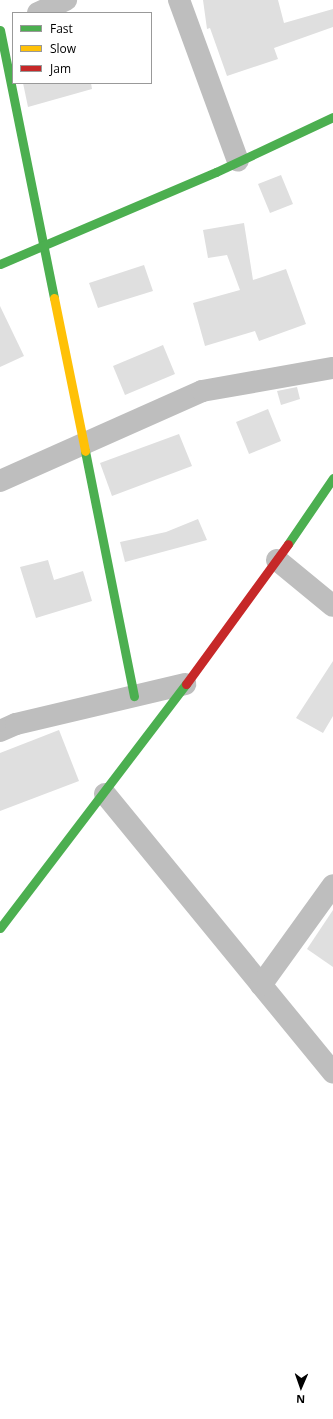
<!DOCTYPE html>
<style>
body{margin:0}
#map{position:relative;width:333px;height:1419px;overflow:hidden;background:#fff;font-family:"Open Sans",sans-serif}
div>[style]{position:absolute}
[style*='--x']{left:calc(var(--x)*1px);top:calc(var(--y)*1px);width:calc(var(--w)*1px);rotate:calc(var(--a)*1deg)}
.building>*{inset:0;background:#dfdfdf}
.street>*{height:22px;margin:-11px;padding:0 11px;transform-origin:11px;border-radius:11px;background:#bebebe}
.fast>*{height:9px;margin:-4.5px;padding:0 4.5px;transform-origin:4.5px;border-radius:4.5px;background:#4caf50}
.slow>*{height:9px;margin:-4.5px;padding:0 4.5px;transform-origin:4.5px;border-radius:4.5px;background:#ffc107}
.jam>*{height:9px;margin:-4.5px;padding:0 4.5px;transform-origin:4.5px;border-radius:4.5px;background:#c62828}
span{translate:-50% -50%;white-space:nowrap;text-align:center;line-height:1.15;-webkit-text-stroke:4px #fff;paint-order:stroke}
.legend{position:absolute;left:12px;top:12px;width:140px;height:72px;box-sizing:border-box;background:#fff;border:1px solid #999;margin:0;padding:5px 7px;list-style:none;font-size:12px;color:#000}
.legend li{display:flex;align-items:center;gap:8px;height:20px}
.legend b{width:20px;border:1px solid #999}
.north{position:absolute;left:281px;top:1367px;width:40px;height:40px;-webkit-text-stroke:3px #fff;paint-order:stroke;rotate:182deg;font-size:11px;font-weight:700;line-height:16px;text-align:center;color:#000}
.north::after{content:'';display:block;margin:auto;width:14px;height:18px;background:#000;clip-path:polygon(50% 0,100% 100%,50% 72%,0 100%)}
</style>
<div id="map">
<div class="building">
<div style="clip-path:polygon(203px 0,278px 0,284px 23px,333px 9px,333px 27px,274px 48px,278px 59px,227px 76px,210px 28px,207px 29px)"></div>
<div style="clip-path:polygon(23px 83px,91px 83px,92px 89px,28px 107px)"></div>
<div style="clip-path:polygon(281px 175px,293px 204px,270px 213px,258px 184px)"></div>
<div style="clip-path:polygon(244px 223px,253px 280px,286px 269px,306px 324px,259px 341px,255px 331px,205px 346px,193px 303px,240px 290px,227px 255px,208px 258px,203px 230px)"></div>
<div style="clip-path:polygon(144px 265px,153px 291px,98px 308px,89px 283px)"></div>
<div style="clip-path:polygon(0 306px,24px 356px,0 367px)"></div>
<div style="clip-path:polygon(163px 345px,175px 374px,125px 395px,113px 366px)"></div>
<div style="clip-path:polygon(297px 387px,300px 399px,281px 405px,277px 391px)"></div>
<div style="clip-path:polygon(268px 409px,281px 441px,249px 454px,236px 422px)"></div>
<div style="clip-path:polygon(179px 434px,192px 466px,112px 496px,100px 463px)"></div>
<div style="clip-path:polygon(198px 519px,207px 540px,125px 562px,120px 542px,166px 532px)"></div>
<div style="clip-path:polygon(48px 560px,54px 580px,83px 571px,92px 601px,36px 618px,20px 567px)"></div>
<div style="clip-path:polygon(333px 661px,333px 716px,323px 733px,296px 718px)"></div>
<div style="clip-path:polygon(59px 730px,79px 781px,0 811px,0 753px)"></div>
<div style="clip-path:polygon(333px 910px,333px 967px,307px 949px)"></div>
</div>
<div class="street">
<div style="--x:179;--y:0;--w:171;--a:69.9"></div>
<div style="--x:38;--y:13;--w:31;--a:-25"></div>
<div style="--x:0;--y:481;--w:221;--a:-24"></div>
<div style="--x:202;--y:391;--w:133;--a:-10"></div>
<div style="--x:277;--y:560;--w:72;--a:39.4"></div>
<div style="--x:0;--y:731;--w:17;--a:-24"></div>
<div style="--x:16;--y:724;--w:174;--a:-13.3"></div>
<div style="--x:105;--y:794;--w:360;--a:50.7"></div>
<div style="--x:261;--y:985;--w:123;--a:-54.2"></div>
</div>
<div class="fast">
<div style="--x:0;--y:30;--w:273;--a:78.6"></div>
<div style="--x:0;--y:264;--w:235;--a:-23.1"></div>
<div style="--x:216;--y:172;--w:129;--a:-25.2"></div>
<div style="--x:85;--y:451;--w:250;--a:78.7"></div>
<div style="--x:288;--y:544;--w:80;--a:-55.7"></div>
<div style="--x:0;--y:928;--w:307;--a:-52.7"></div>
</div>
<div class="slow">
<div style="--x:54;--y:298;--w:156;--a:78.5"></div>
</div>
<div class="jam">
<div style="--x:186;--y:684;--w:173;--a:-53.9"></div>
</div>
<ul class="legend">
<li><b style="height:5px;background:#4caf50"></b>Fast</li>
<li><b style="height:5px;background:#ffc107"></b>Slow</li>
<li><b style="height:5px;background:#c62828"></b>Jam</li>
</ul>
<div class="north">N</div>
</div>
